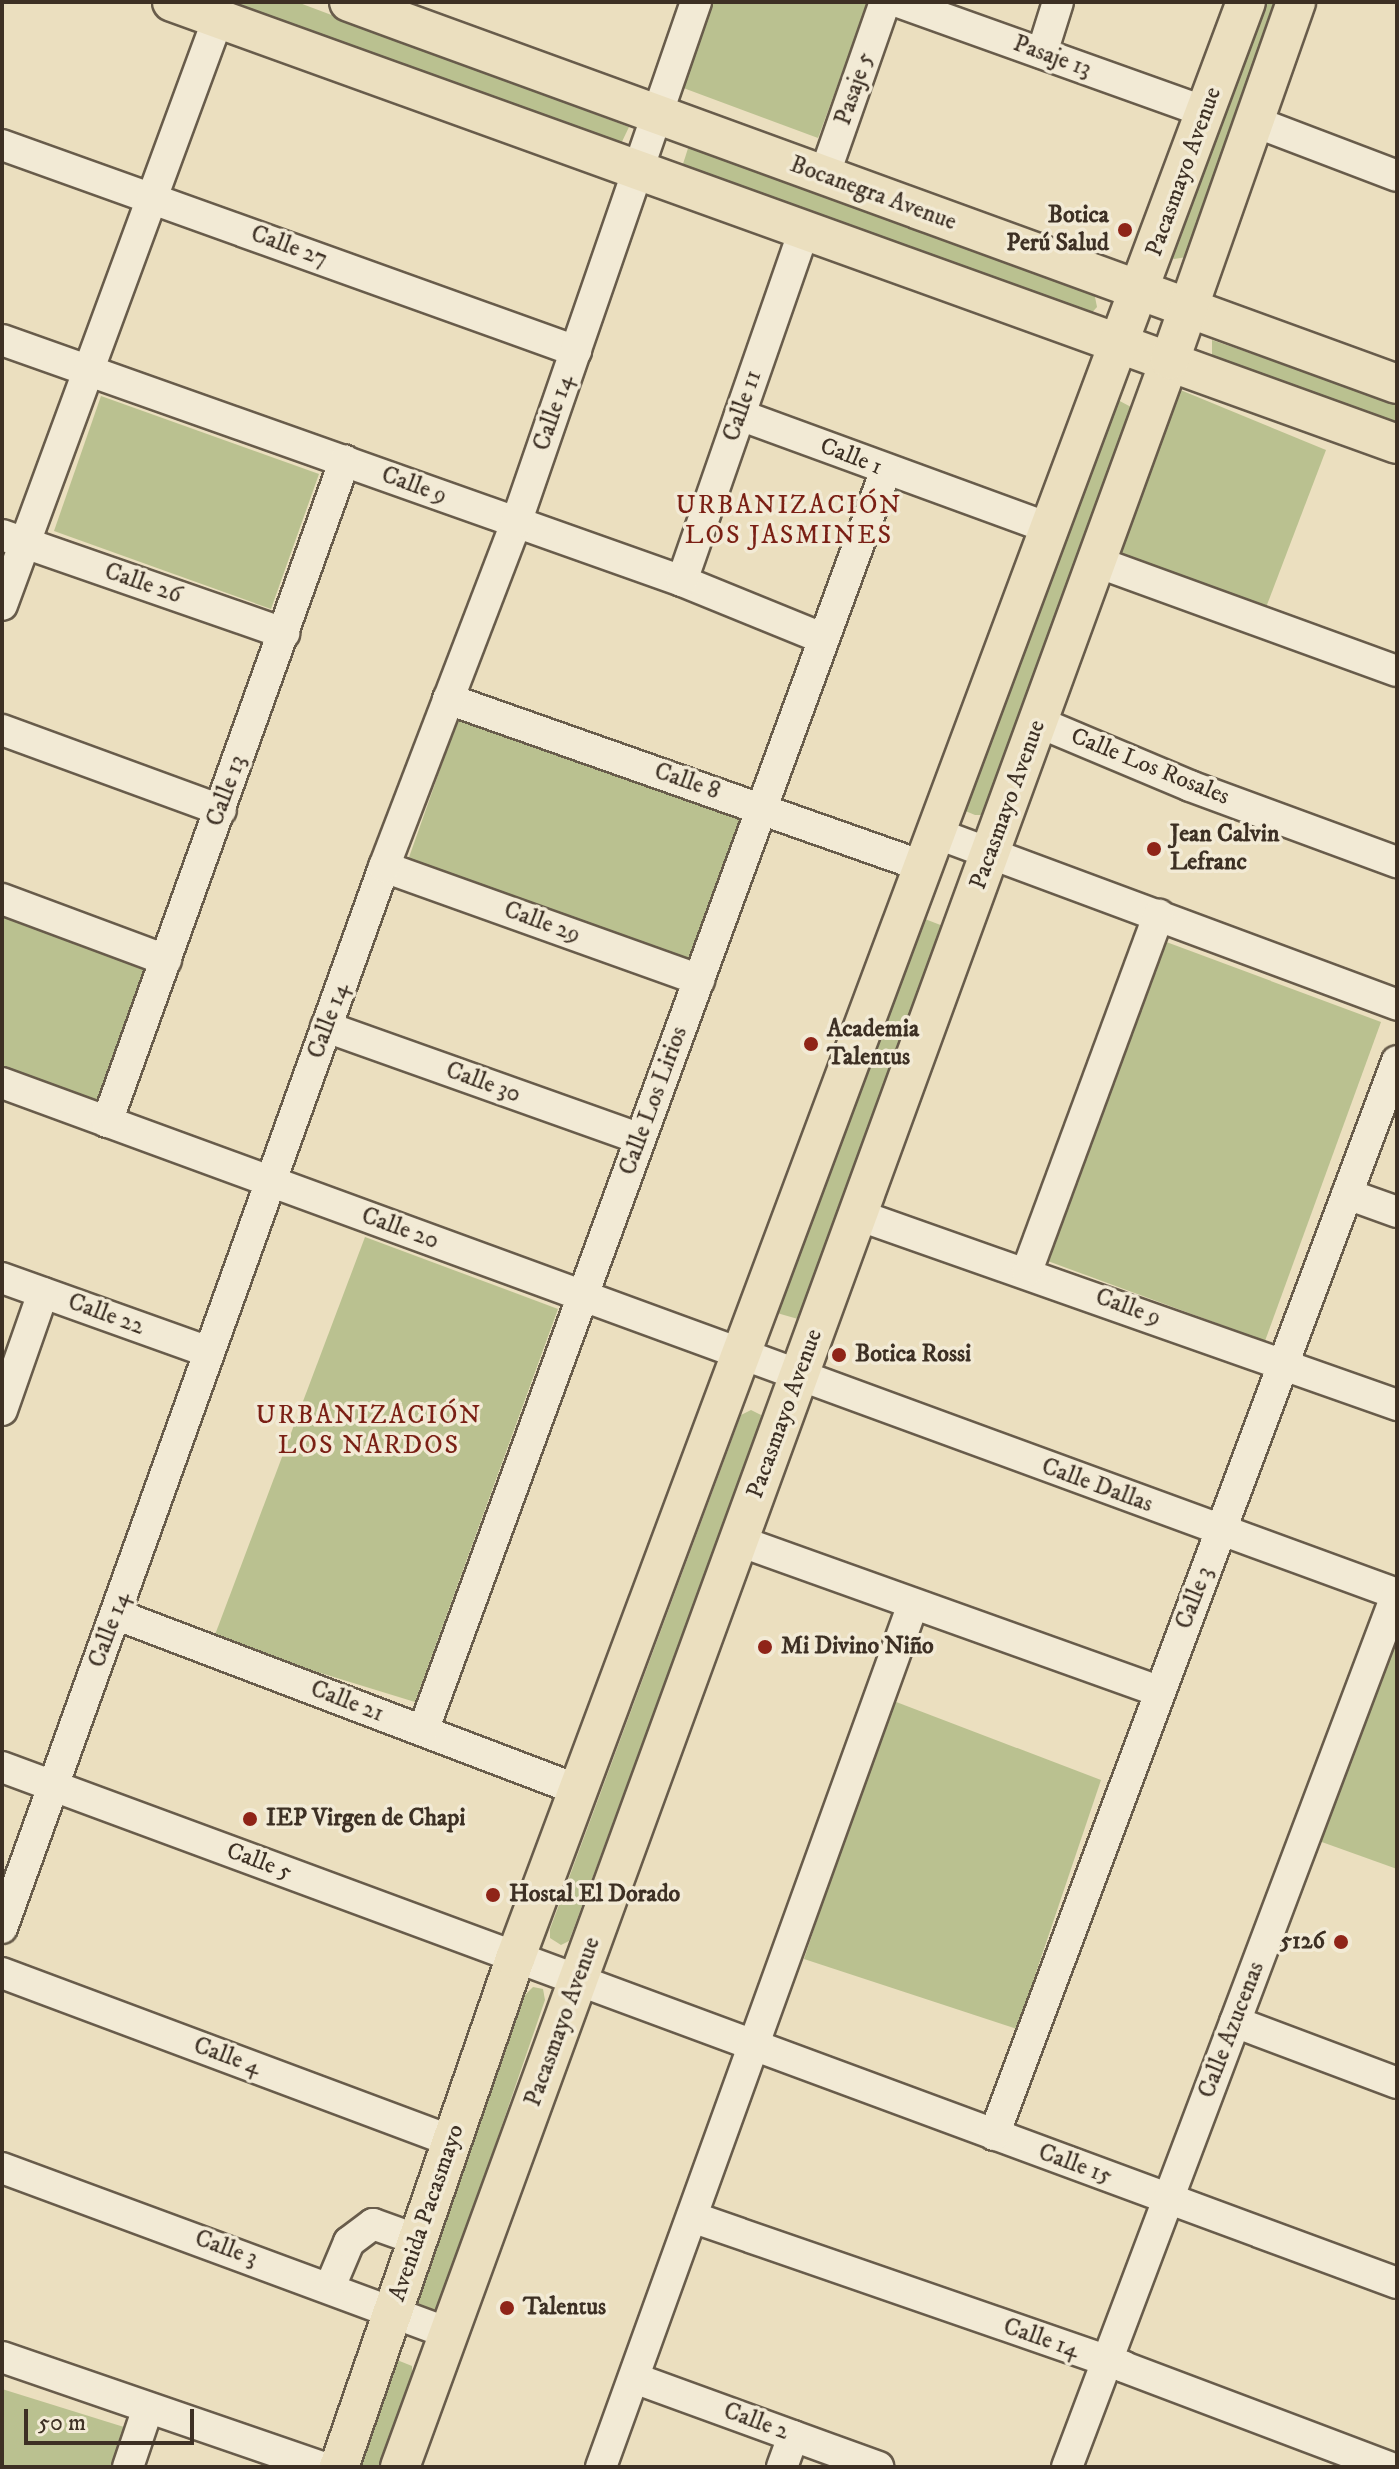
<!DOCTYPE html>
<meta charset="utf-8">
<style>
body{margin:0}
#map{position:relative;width:1399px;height:2469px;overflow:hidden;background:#ebdfbf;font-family:"IM FELL DW Pica",serif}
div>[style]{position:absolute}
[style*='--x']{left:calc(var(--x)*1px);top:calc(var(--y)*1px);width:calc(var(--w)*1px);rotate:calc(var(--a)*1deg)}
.green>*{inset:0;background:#bac190}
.roads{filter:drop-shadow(2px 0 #685c4b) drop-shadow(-2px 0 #685c4b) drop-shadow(0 2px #685c4b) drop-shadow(0 -2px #685c4b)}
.minor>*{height:30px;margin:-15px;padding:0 15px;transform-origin:15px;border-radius:15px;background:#f2ead5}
.major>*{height:38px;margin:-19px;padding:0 19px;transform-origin:19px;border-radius:19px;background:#ebdfbf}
.dots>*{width:22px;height:22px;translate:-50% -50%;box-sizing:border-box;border:4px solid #f2ead5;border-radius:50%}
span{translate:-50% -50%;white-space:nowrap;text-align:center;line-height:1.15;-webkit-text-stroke:7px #f2ead5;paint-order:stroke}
.street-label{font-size:24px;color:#3d3024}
.poi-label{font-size:24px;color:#3d3024;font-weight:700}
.right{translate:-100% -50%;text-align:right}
.left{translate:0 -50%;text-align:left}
.neighbourhood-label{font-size:26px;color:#7a1f14;letter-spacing:2px}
.frame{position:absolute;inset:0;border:4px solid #3d3024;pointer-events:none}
.scale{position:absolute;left:24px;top:2409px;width:170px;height:36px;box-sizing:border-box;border:4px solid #3d3024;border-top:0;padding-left:10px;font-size:24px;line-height:28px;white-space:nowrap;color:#3d3024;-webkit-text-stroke:6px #f2ead5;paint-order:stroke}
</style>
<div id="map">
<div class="green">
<div style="clip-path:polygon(220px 2px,297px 2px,629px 127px,618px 150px)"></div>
<div style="clip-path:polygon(709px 2px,868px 2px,818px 138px,678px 86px)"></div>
<div style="clip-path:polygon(1254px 2px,1280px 2px,1187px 257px,1174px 259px,1168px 256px)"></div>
<div style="clip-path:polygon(690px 142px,1094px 292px,1097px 307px,1088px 317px,683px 164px)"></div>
<div style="clip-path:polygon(1212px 340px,1397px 404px,1397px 427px,1212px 363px)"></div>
<div style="clip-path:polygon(1178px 389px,1326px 450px,1265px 610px,1118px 555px)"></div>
<div style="clip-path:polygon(101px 396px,319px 474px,271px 609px,54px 531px)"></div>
<div style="clip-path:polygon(1116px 399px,1131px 407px,1131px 416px,983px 815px,975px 815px,963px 810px)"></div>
<div style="clip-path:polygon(459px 716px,740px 818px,688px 964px,407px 863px)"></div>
<div style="clip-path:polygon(2px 917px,146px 970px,97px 1106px,2px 1071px)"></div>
<div style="clip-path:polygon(925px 919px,943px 926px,798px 1319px,777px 1313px)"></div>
<div style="clip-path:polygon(1161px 940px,1381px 1022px,1265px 1341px,1045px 1260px)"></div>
<div style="clip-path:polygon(365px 1237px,558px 1309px,415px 1702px,213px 1640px)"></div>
<div style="clip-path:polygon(751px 1410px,761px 1415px,760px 1425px,569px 1941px,561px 1945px,550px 1938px,550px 1929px,741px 1415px)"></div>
<div style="clip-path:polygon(1397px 1626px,1397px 1869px,1319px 1841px)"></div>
<div style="clip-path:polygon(891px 1700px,1101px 1780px,1017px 2029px,804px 1959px)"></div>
<div style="clip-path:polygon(533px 1987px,543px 1989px,545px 2000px,439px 2308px,429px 2313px,417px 2306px,418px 2293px,525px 1995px)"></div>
<div style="clip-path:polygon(397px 2360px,412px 2366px,412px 2375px,380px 2467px,353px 2467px,389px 2365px)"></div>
<div style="clip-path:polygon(2px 2389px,140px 2432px,128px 2467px,2px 2467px)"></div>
</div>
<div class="roads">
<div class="minor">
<div style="--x:898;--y:2;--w:327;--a:19.7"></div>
<div style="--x:1042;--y:53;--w:53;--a:-72.6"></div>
<div style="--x:1253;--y:121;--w:154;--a:20.9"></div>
<div style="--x:2;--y:145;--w:610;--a:19.74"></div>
<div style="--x:824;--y:176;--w:184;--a:-70.7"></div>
<div style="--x:2;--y:340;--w:721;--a:19.51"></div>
<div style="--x:682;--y:581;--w:153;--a:22.2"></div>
<div style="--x:740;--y:415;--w:332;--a:20.1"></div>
<div style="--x:2;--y:535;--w:299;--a:19.2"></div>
<div style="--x:1097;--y:562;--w:319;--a:20"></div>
<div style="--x:682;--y:581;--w:372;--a:-70.8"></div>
<div style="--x:2;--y:605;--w:625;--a:-69.77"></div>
<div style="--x:448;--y:699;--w:506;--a:19.4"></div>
<div style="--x:1038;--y:722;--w:165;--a:22.8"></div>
<div style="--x:1190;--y:786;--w:221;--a:20.2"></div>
<div style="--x:2;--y:730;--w:233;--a:20.1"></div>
<div style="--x:938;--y:834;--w:490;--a:20.4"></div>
<div style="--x:384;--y:867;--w:335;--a:19.7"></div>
<div style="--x:2;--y:899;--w:175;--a:20.4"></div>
<div style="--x:326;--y:1027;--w:333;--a:19.6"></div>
<div style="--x:2;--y:1083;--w:1486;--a:20.12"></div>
<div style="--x:107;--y:1122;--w:703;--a:-70.23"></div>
<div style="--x:1347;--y:1194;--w:53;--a:19.8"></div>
<div style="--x:858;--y:1215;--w:572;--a:19.42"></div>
<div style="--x:1027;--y:1271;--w:380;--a:-69.7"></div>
<div style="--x:2;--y:1278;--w:220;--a:19.7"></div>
<div style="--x:2;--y:1410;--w:124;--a:-70.7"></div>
<div style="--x:739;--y:1541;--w:447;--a:19.7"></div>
<div style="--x:115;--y:1614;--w:495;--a:20.8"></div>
<div style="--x:423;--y:1731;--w:1343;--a:-69.84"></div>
<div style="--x:2;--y:1767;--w:1487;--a:20.3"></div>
<div style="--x:2;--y:1928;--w:1128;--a:-70.2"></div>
<div style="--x:384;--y:867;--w:368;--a:-69"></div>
<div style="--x:516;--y:523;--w:551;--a:-70.94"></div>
<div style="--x:2;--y:1973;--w:480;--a:20.5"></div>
<div style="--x:1235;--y:2022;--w:173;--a:20.6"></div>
<div style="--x:994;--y:2135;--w:1147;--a:-69.43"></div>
<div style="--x:2;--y:2168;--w:476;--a:20.3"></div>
<div style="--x:692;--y:2217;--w:457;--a:19.1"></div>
<div style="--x:1124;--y:2367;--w:283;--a:20.7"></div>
<div style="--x:330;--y:2287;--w:49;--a:-67.1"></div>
<div style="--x:349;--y:2242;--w:30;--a:-37"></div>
<div style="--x:373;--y:2224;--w:48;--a:19.6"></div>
<div style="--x:2;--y:2357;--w:338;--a:19"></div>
<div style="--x:634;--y:2378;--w:260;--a:20"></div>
<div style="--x:128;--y:2467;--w:62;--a:-71.3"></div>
<div style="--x:601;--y:2467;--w:915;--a:-70.12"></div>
<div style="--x:782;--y:2467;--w:33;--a:-70"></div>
<div style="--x:1067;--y:2467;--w:934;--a:-69.31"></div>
</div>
<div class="major">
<div style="--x:172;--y:2;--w:1302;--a:19.84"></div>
<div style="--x:349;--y:2;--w:1115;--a:20.03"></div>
<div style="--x:339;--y:2467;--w:538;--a:-70.89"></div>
<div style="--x:515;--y:1959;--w:2089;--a:-69.52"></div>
<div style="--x:400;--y:2467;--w:2243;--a:-69.93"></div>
<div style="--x:1170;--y:360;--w:380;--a:-70.6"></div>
</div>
</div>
<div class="dots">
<div style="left:1125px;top:230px;background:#8f2418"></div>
<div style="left:1154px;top:849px;background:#8f2418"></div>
<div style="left:811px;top:1044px;background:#8f2418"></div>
<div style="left:839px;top:1355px;background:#8f2418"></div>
<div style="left:765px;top:1647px;background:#8f2418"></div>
<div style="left:250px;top:1819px;background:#8f2418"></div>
<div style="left:493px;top:1895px;background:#8f2418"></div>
<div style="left:1341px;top:1942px;background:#8f2418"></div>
<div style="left:507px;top:2308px;background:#8f2418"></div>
</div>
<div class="street-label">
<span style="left:1052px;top:57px;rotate:20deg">Pasaje 13</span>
<span style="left:855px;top:89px;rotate:-71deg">Pasaje 5</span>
<span style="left:1184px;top:172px;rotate:-70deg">Pacasmayo Avenue</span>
<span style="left:873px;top:194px;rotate:20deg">Bocanegra Avenue</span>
<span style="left:289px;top:247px;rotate:20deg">Calle 27</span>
<span style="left:743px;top:406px;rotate:-71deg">Calle 11</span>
<span style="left:554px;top:413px;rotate:-71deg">Calle 14</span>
<span style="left:851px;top:457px;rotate:21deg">Calle 1</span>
<span style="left:414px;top:486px;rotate:20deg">Calle 9</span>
<span style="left:143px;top:584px;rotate:19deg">Calle 26</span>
<span style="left:1150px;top:767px;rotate:22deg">Calle Los Rosales</span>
<span style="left:687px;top:782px;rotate:19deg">Calle 8</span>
<span style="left:227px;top:791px;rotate:-70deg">Calle 13</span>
<span style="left:1008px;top:805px;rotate:-70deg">Pacasmayo Avenue</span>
<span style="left:542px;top:923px;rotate:20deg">Calle 29</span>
<span style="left:329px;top:1021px;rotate:-70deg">Calle 14</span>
<span style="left:483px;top:1083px;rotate:20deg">Calle 30</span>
<span style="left:654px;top:1101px;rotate:-70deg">Calle Los Lirios</span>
<span style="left:400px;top:1229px;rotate:20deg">Calle 20</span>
<span style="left:1128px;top:1308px;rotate:20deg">Calle 9</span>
<span style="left:106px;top:1315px;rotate:20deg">Calle 22</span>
<span style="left:785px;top:1414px;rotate:-70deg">Pacasmayo Avenue</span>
<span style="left:1097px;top:1486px;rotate:20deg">Calle Dallas</span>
<span style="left:1195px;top:1598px;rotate:-69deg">Calle 3</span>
<span style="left:110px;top:1630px;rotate:-70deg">Calle 14</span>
<span style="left:347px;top:1702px;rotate:21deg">Calle 21</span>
<span style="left:259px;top:1862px;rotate:20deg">Calle 5</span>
<span style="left:563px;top:2022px;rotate:-70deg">Pacasmayo Avenue</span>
<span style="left:1232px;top:2030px;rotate:-69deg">Calle Azucenas</span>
<span style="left:227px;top:2057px;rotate:20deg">Calle 4</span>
<span style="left:1075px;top:2165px;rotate:20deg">Calle 15</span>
<span style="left:427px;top:2213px;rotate:-71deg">Avenida Pacasmayo</span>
<span style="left:226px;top:2249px;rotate:20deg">Calle 3</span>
<span style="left:1041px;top:2339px;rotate:19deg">Calle 14</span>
<span style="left:756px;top:2422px;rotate:20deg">Calle 2</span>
</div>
<div class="poi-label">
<span class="right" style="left:1109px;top:230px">Botica<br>Perú Salud</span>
<span class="left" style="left:1170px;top:849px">Jean Calvin<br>Lefranc</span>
<span class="left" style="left:827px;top:1044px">Academia<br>Talentus</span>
<span class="left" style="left:855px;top:1355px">Botica Rossi</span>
<span class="left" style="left:781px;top:1647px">Mi Divino Niño</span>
<span class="left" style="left:266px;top:1819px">IEP Virgen de Chapi</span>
<span class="left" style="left:509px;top:1895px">Hostal El Dorado</span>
<span class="right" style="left:1325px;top:1942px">5126</span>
<span class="left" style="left:523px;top:2308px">Talentus</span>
</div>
<div class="neighbourhood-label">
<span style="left:789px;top:521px">URBANIZACIÓN<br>LOS JASMINES</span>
<span style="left:369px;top:1431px">URBANIZACIÓN<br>LOS NARDOS</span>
</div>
<div class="frame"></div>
<div class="scale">50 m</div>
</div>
